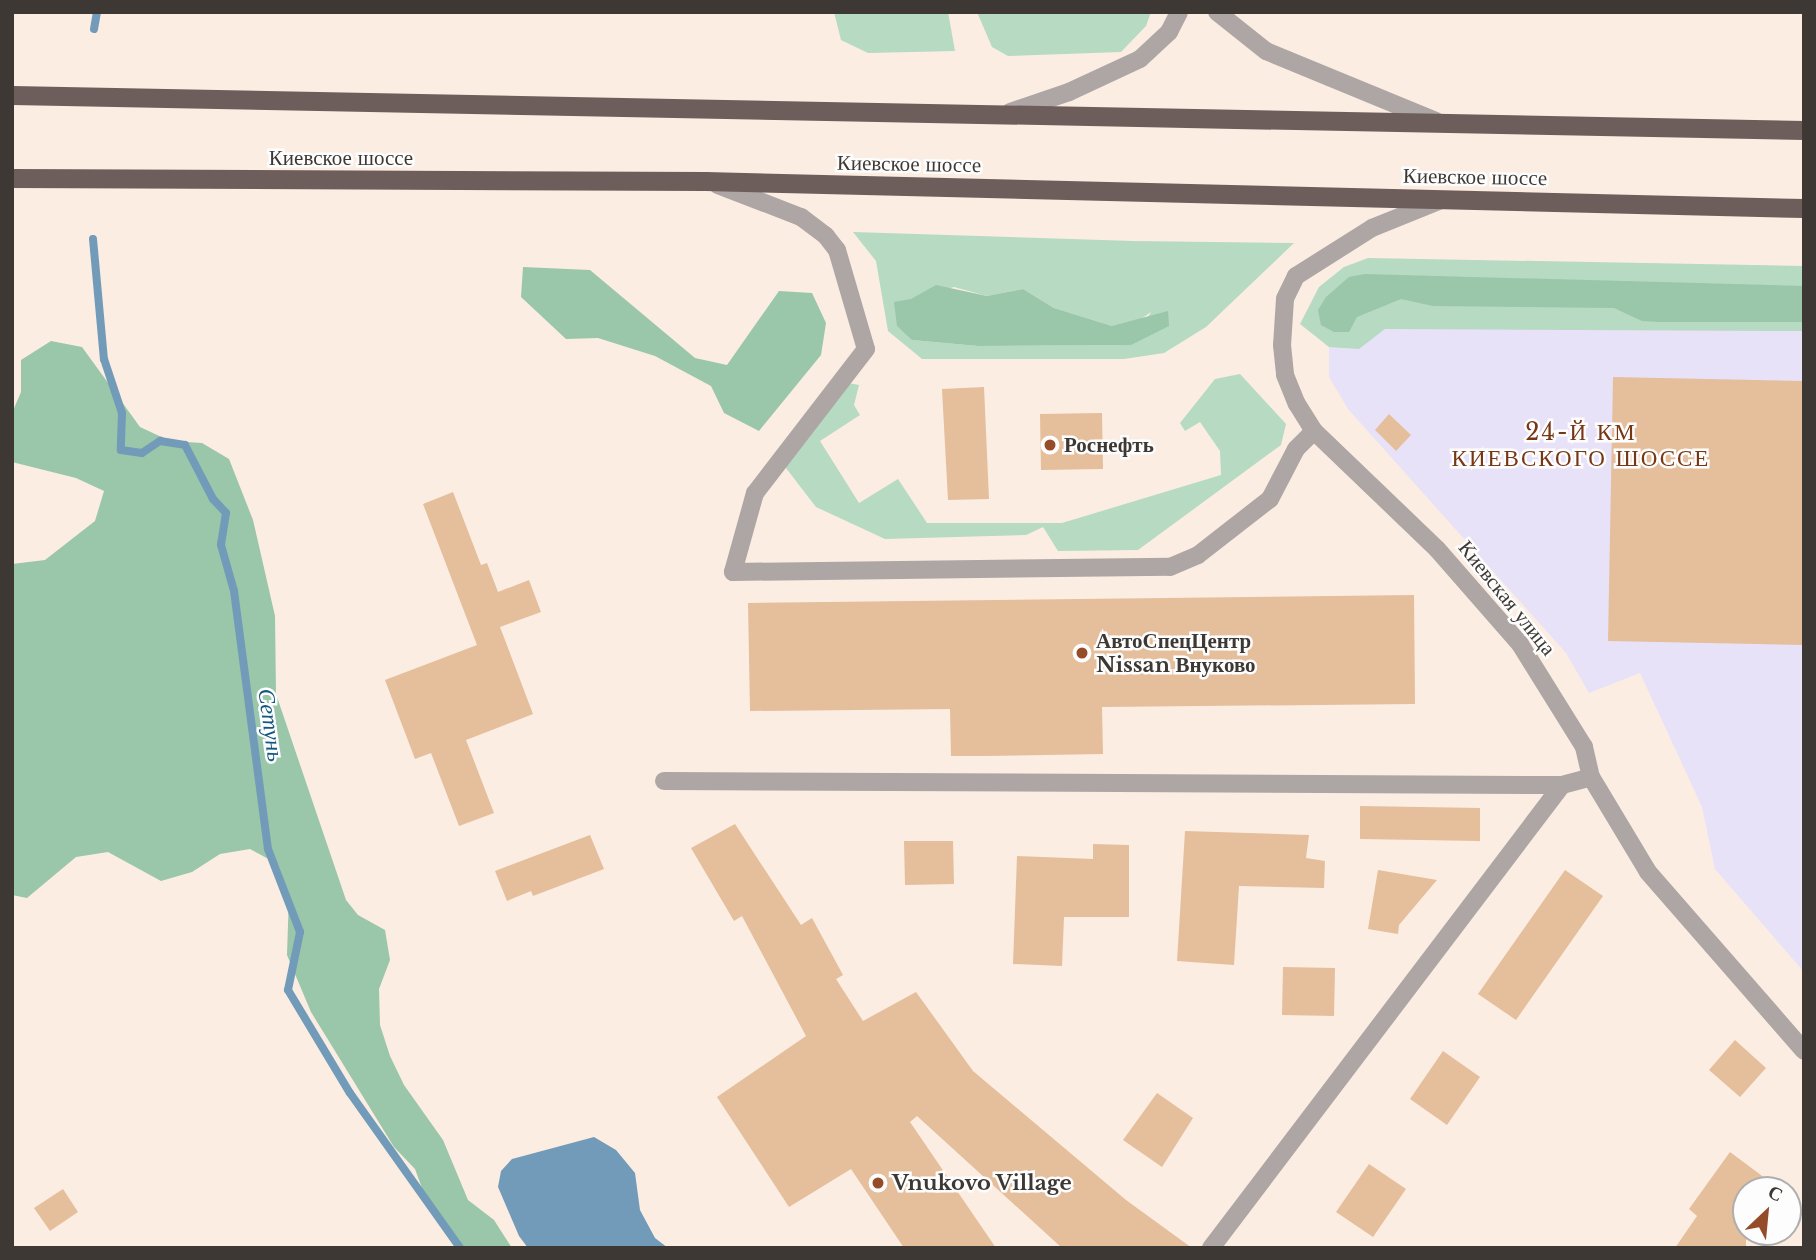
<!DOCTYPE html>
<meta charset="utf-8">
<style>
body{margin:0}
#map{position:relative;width:1816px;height:1260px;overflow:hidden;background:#fbede2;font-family:"Libre Baskerville",serif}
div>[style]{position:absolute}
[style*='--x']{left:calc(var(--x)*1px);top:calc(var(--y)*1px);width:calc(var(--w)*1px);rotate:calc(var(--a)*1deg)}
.commercial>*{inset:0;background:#e8e2f8}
.green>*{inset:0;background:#b6dac2}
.forest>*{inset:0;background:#9ac6a9}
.water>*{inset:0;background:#729bb9}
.stream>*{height:8px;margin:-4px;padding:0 4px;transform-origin:4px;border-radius:4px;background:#729bb9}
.building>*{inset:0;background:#e5be9c}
.minor>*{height:18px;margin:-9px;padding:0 9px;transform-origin:9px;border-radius:9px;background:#aea6a5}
.trunk>*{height:19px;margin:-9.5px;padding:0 9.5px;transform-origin:9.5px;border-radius:9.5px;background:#6d5e5c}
.dots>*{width:19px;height:19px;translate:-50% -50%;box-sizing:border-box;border:4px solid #fdfdfd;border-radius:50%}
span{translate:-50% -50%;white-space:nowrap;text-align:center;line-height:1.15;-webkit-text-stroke:5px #fdfdfd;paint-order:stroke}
.street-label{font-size:21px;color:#3d3833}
.poi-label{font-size:21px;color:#3d3833;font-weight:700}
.left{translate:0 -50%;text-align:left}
.neighbourhood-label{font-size:23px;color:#763714;letter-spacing:2px}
.water-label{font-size:23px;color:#135780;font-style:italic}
.frame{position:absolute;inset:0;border:14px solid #3d3833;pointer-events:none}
.north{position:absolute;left:1732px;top:1176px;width:70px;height:70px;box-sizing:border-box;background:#fdfdfd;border:2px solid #b0aeac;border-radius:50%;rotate:26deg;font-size:19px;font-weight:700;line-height:28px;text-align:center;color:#3d3833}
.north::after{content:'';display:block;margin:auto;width:24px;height:32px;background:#954d29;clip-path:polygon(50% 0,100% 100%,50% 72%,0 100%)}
</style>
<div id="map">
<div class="commercial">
<div style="clip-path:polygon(1329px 324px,1804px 328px,1804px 972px,1715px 869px,1702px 807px,1640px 673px,1589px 693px,1566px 653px,1348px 409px,1329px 377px)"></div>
</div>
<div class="green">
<div style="clip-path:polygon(834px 12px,948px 12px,955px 51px,868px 53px,841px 40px)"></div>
<div style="clip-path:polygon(977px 12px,1151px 12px,1146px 26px,1121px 52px,1008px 56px,992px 47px)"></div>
<div style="clip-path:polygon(evenodd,853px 232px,1133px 241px,1294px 243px,1206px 327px,1164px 353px,1124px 359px,922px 359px,888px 331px,876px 261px,853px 232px,954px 287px,987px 296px,1023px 289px,1054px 308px,1112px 326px,1134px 324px,1151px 312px,1131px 345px,978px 346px,912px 340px,911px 299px,954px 287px)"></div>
<div style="clip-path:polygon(1368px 258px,1804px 266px,1804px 331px,1385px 329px,1359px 349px,1329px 347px,1300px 324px,1319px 287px,1344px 267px)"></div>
<div style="clip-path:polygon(1240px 374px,1286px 424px,1281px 445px,1138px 550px,1058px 551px,1043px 527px,1026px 535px,885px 539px,816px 507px,779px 459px,848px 383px,859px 385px,854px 405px,860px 415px,820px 441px,859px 503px,898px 479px,927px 523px,1062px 523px,1221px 475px,1220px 451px,1200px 422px,1185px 431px,1180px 423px,1215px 379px)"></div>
</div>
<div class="forest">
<div style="clip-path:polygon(523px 267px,590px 270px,695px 358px,727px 365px,779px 291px,812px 293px,826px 323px,821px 355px,759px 431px,724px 413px,711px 386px,655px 356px,598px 338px,566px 339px,521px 297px)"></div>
<div style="clip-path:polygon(1365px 274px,1804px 286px,1804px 322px,1658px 322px,1642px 321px,1614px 308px,1433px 306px,1401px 299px,1357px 317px,1349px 332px,1334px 332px,1321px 325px,1318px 310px,1326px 297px,1349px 277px)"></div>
<div style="clip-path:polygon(936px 285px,987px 296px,1023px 289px,1054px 308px,1112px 326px,1168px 311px,1169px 326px,1131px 345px,978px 346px,912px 340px,897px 326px,894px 302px,911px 299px)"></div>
<div style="clip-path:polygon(51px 341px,82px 347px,140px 427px,170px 441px,202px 443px,229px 459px,253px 520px,275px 616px,276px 694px,346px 900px,358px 915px,385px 930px,390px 960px,379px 989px,380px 1025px,390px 1056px,404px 1085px,443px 1140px,468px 1200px,494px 1220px,512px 1248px,460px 1248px,430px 1210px,415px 1169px,394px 1147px,311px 1012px,287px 955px,289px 894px,278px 864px,250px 849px,220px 854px,192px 872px,161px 881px,108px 852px,76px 857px,27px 898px,12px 895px,12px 564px,45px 560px,95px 521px,104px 491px,76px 478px,12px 462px,12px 413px,21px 392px,21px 360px)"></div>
</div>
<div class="water">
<div style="clip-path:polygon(594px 1137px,616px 1150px,635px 1173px,640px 1210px,655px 1238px,668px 1248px,528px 1248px,519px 1236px,498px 1187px,501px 1171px,512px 1159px)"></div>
</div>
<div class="stream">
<div style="--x:94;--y:29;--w:17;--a:-80"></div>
<div style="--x:93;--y:239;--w:121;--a:84.8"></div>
<div style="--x:104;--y:359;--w:57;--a:71.6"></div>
<div style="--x:122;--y:413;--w:37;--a:92"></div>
<div style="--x:121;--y:450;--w:21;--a:8"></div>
<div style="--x:142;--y:453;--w:22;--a:-34"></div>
<div style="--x:160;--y:441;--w:25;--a:9"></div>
<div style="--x:185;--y:445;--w:61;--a:62.6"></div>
<div style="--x:213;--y:499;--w:19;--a:47"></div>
<div style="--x:226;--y:513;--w:32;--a:99"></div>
<div style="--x:221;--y:545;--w:48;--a:74.2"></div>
<div style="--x:234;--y:591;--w:260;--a:82.5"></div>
<div style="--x:268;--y:849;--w:89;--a:68.9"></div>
<div style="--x:300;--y:932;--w:59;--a:101.7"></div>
<div style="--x:288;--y:990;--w:120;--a:59"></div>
<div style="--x:350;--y:1093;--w:190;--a:54.6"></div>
</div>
<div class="building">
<div style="clip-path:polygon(1613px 377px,1804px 381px,1804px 645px,1608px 641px)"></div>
<div style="clip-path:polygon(984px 387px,989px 499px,948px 500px,942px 389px)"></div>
<div style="clip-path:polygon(1102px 413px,1103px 469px,1041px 470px,1040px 414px)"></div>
<div style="clip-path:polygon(1389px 414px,1411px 435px,1396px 451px,1375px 430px)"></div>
<div style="clip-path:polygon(453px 492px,481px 565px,487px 563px,498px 592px,529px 580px,541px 612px,500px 627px,533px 714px,466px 740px,494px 813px,459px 826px,431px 753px,415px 759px,385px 680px,477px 645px,423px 504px)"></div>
<div style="clip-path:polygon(1414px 595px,1415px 704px,1102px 707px,1103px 754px,984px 756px,951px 756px,950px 709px,750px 711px,748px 603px)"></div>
<div style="clip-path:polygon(1360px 806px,1480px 808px,1480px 841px,1360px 839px)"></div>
<div style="clip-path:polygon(735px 824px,801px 925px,812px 918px,843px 975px,836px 979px,863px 1021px,916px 992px,973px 1071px,1126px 1200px,1192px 1248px,1062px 1248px,917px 1116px,910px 1122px,996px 1248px,904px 1248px,851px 1169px,789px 1207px,717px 1097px,806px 1036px,742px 916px,734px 921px,691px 848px)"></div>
<div style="clip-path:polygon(1185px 831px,1309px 835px,1306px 858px,1325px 861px,1324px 888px,1239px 886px,1234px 965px,1177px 961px)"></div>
<div style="clip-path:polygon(590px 835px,604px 869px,533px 896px,531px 891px,507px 901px,495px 871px)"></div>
<div style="clip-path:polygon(904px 841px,953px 841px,954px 884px,905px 885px)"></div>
<div style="clip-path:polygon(1093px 844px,1129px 845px,1129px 917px,1064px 917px,1062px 966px,1013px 964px,1017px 856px,1093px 859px)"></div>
<div style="clip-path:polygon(1378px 870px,1437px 880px,1399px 925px,1398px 934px,1368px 929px)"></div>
<div style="clip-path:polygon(1565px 870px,1603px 896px,1516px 1020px,1478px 994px)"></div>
<div style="clip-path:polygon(1283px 967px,1335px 968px,1334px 1016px,1282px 1015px)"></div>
<div style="clip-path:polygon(1735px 1040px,1766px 1068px,1740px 1097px,1709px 1070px)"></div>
<div style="clip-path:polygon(1443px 1051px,1480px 1077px,1447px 1125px,1410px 1099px)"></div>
<div style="clip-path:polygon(1157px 1093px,1193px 1118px,1162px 1167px,1123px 1140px)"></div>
<div style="clip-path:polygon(1730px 1152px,1781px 1190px,1746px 1190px,1746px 1248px,1675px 1248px,1697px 1216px,1689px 1209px)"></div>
<div style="clip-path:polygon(1369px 1164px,1406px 1189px,1373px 1237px,1336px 1212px)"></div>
<div style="clip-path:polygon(63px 1189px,78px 1212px,50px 1231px,34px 1208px)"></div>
</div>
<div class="minor">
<div style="--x:1217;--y:12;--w:63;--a:38.5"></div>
<div style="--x:1266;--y:51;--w:184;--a:22.4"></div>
<div style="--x:1010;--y:112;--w:62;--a:-18.7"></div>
<div style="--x:1069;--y:92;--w:78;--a:-24.9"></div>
<div style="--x:1140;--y:59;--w:40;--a:-43"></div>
<div style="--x:1169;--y:32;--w:22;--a:-63"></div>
<div style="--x:718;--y:185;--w:89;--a:21.1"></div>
<div style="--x:801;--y:217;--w:31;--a:37"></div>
<div style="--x:826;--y:236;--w:18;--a:52"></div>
<div style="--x:837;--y:250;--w:103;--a:73.7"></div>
<div style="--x:866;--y:349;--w:182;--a:127.6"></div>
<div style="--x:755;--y:493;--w:82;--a:105.6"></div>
<div style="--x:733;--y:572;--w:437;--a:-0.7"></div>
<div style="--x:1170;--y:567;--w:30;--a:-23"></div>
<div style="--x:1198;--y:555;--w:91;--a:-37.9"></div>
<div style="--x:1270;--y:499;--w:56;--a:-62.5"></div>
<div style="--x:1296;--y:449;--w:25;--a:-45"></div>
<div style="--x:1439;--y:201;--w:72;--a:158.1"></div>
<div style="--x:1372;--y:228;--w:90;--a:147.7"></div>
<div style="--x:1296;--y:276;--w:25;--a:116"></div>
<div style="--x:1285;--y:299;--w:46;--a:93.7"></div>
<div style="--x:1282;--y:345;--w:30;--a:84"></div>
<div style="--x:1285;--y:375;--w:31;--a:68"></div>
<div style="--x:1297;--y:404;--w:32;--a:58"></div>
<div style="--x:1314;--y:431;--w:170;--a:43.8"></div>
<div style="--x:1437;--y:549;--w:126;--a:48.9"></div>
<div style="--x:1520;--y:644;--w:121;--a:58.1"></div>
<div style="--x:1584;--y:747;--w:31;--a:77"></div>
<div style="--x:1591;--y:777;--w:111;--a:59"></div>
<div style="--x:1648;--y:872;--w:237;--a:48.9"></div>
<div style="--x:664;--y:781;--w:898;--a:0.26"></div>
<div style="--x:1211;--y:1248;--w:581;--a:-52.83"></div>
<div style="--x:1562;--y:785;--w:30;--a:-15"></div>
</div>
<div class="trunk">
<div style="--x:12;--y:95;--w:1792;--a:1.12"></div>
<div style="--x:12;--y:178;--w:693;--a:0.25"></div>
<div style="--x:705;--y:181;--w:1099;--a:1.41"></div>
</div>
<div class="dots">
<div style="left:1050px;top:445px;background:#954d29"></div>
<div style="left:1082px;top:653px;background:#954d29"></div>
<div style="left:878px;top:1183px;background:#954d29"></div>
</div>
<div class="street-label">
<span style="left:341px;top:158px">Киевское шоссе</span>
<span style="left:909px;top:164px;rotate:1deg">Киевское шоссе</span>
<span style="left:1475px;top:177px;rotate:1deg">Киевское шоссе</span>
<span style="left:1507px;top:598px;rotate:51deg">Киевская улица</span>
</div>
<div class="poi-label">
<span class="left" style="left:1064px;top:445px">Роснефть</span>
<span class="left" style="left:1096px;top:653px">АвтоСпецЦентр<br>Nissan Внуково</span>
<span class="left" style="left:892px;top:1183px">Vnukovo Village</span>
</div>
<div class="neighbourhood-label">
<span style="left:1581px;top:445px">24-Й КМ<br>КИЕВСКОГО ШОССЕ</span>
</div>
<div class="water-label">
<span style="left:271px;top:725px;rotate:82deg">Сетунь</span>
</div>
<div class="frame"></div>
<div class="north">С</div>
</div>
